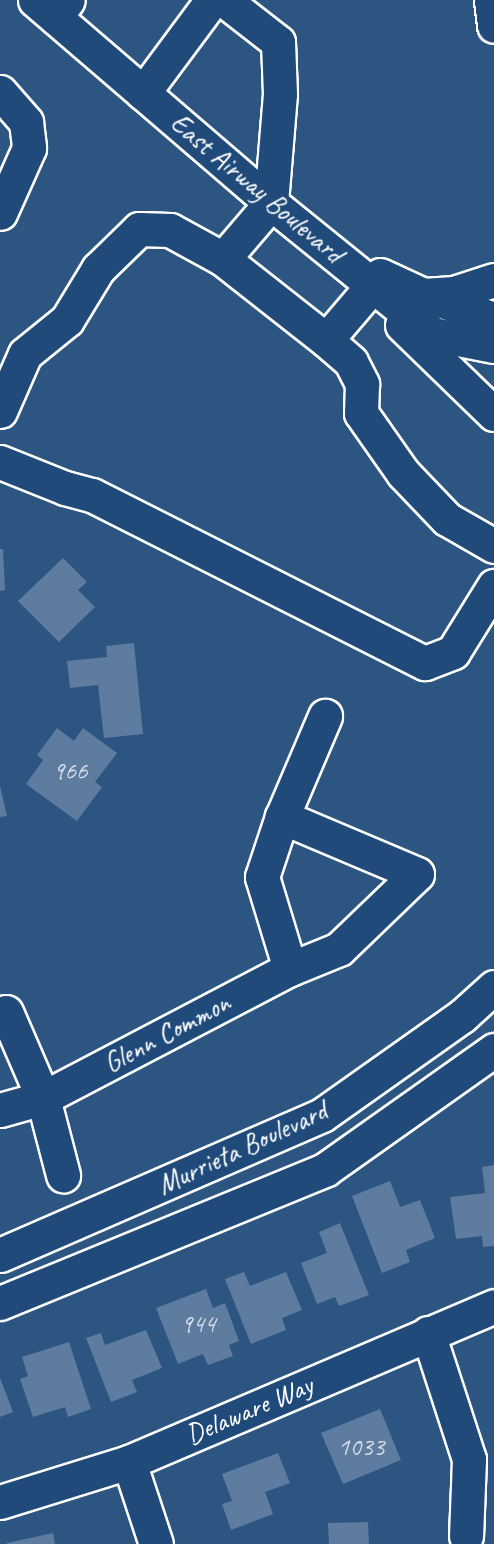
<!DOCTYPE html>
<style>
body{margin:0}
#map{position:relative;width:494px;height:1544px;overflow:hidden;background:#2c5582;font-family:Caveat,sans-serif}
div>[style]{position:absolute}
[style*='--x']{left:calc(var(--x)*1px);top:calc(var(--y)*1px);width:calc(var(--w)*1px);rotate:calc(var(--a)*1deg)}
.building>*{inset:0;background:#5e7c9f}
.roads{filter:drop-shadow(2px 0 #fff) drop-shadow(-2px 0 #fff) drop-shadow(0 2px #fff) drop-shadow(0 -2px #fff)}
.minor>*{height:33px;margin:-16.5px;padding:0 16.5px;transform-origin:16.5px;border-radius:16.5px;background:#1f4a7a}
.major>*{height:33px;margin:-16.5px;padding:0 16.5px;transform-origin:16.5px;border-radius:16.5px;background:#1f4a7a}
span{translate:-50% -50%;white-space:nowrap;text-align:center;line-height:1.15;-webkit-text-stroke:4.5px #1f4a7a;paint-order:stroke}
.number-label{font-size:26px;color:#d7dee7}
.number-label span{-webkit-text-stroke-width:0}
.street-label{font-size:28px;color:#fff}
</style>
<div id="map">
<div class="building">
<div style="clip-path:polygon(0 549px,3px 549px,5px 590px,0 591px)"></div>
<div style="clip-path:polygon(63px 558px,87px 582px,78px 590px,95px 607px,59px 642px,18px 601px)"></div>
<div style="clip-path:polygon(134px 643px,143px 734px,104px 738px,98px 685px,70px 688px,67px 661px,107px 657px,106px 646px)"></div>
<div style="clip-path:polygon(57px 728px,74px 741px,83px 728px,117px 753px,95px 782px,102px 787px,77px 821px,26px 784px,43px 760px,37px 755px)"></div>
<div style="clip-path:polygon(0 786px,7px 816px,0 817px)"></div>
<div style="clip-path:polygon(494px 1165px,494px 1246px,483px 1247px,482px 1236px,456px 1239px,450px 1197px,485px 1193px,482px 1167px)"></div>
<div style="clip-path:polygon(390px 1181px,400px 1207px,420px 1200px,435px 1238px,406px 1250px,410px 1262px,382px 1273px,352px 1196px)"></div>
<div style="clip-path:polygon(340px 1223px,369px 1295px,339px 1306px,335px 1297px,317px 1304px,301px 1263px,327px 1253px,319px 1232px)"></div>
<div style="clip-path:polygon(244px 1272px,250px 1286px,286px 1272px,302px 1310px,282px 1318px,286px 1330px,251px 1344px,225px 1279px)"></div>
<div style="clip-path:polygon(206px 1289px,213px 1308px,225px 1303px,239px 1341px,229px 1345px,233px 1356px,208px 1365px,203px 1354px,178px 1364px,156px 1308px)"></div>
<div style="clip-path:polygon(146px 1330px,162px 1368px,132px 1380px,137px 1392px,111px 1402px,86px 1338px,101px 1333px,105px 1345px)"></div>
<div style="clip-path:polygon(69px 1342px,91px 1409px,68px 1417px,65px 1407px,33px 1417px,20px 1379px,28px 1376px,22px 1357px)"></div>
<div style="clip-path:polygon(0 1378px,13px 1412px,0 1417px)"></div>
<div style="clip-path:polygon(380px 1409px,401px 1460px,343px 1484px,321px 1433px)"></div>
<div style="clip-path:polygon(278px 1453px,290px 1483px,265px 1492px,273px 1514px,231px 1530px,222px 1504px,232px 1501px,222px 1474px)"></div>
<div style="clip-path:polygon(368px 1522px,369px 1544px,329px 1544px,328px 1523px)"></div>
<div style="clip-path:polygon(53px 1533px,55px 1544px,7px 1544px,7px 1543px)"></div>
</div>
<div class="roads">
<div class="minor">
<div style="--x:55;--y:17;--w:21;--a:-53"></div>
<div style="--x:0;--y:92;--w:40;--a:49"></div>
<div style="--x:26;--y:122;--w:26;--a:83"></div>
<div style="--x:29;--y:148;--w:71;--a:114"></div>
<div style="--x:143;--y:93;--w:116;--a:-53.4"></div>
<div style="--x:223;--y:259;--w:131;--a:38.2"></div>
<div style="--x:373;--y:285;--w:72;--a:130.5"></div>
<div style="--x:326;--y:340;--w:33;--a:41"></div>
<div style="--x:351;--y:362;--w:25;--a:63"></div>
<div style="--x:362;--y:384;--w:29;--a:92"></div>
<div style="--x:361;--y:413;--w:73;--a:55"></div>
<div style="--x:403;--y:473;--w:64;--a:46.3"></div>
<div style="--x:447;--y:519;--w:54;--a:29.9"></div>
<div style="--x:0;--y:411;--w:62;--a:-66.3"></div>
<div style="--x:25;--y:354;--w:54;--a:-39"></div>
<div style="--x:67;--y:320;--w:60;--a:-58.7"></div>
<div style="--x:98;--y:269;--w:57;--a:-44.3"></div>
<div style="--x:139;--y:229;--w:31;--a:2"></div>
<div style="--x:170;--y:230;--w:60;--a:28.7"></div>
<div style="--x:223;--y:259;--w:74;--a:-49.4"></div>
<div style="--x:271;--y:203;--w:109;--a:-85.3"></div>
<div style="--x:280;--y:94;--w:52;--a:-92.2"></div>
<div style="--x:278;--y:42;--w:68;--a:-142.1"></div>
<div style="--x:0;--y:462;--w:70;--a:21.8"></div>
<div style="--x:65;--y:488;--w:28;--a:15"></div>
<div style="--x:92;--y:495;--w:373;--a:26.8"></div>
<div style="--x:425;--y:663;--w:30;--a:-21"></div>
<div style="--x:453;--y:652;--w:78;--a:-58.2"></div>
<div style="--x:290;--y:969;--w:96;--a:-106.9"></div>
<div style="--x:262;--y:877;--w:63;--a:-71.6"></div>
<div style="--x:282;--y:817;--w:110;--a:-66.9"></div>
<div style="--x:6;--y:1012;--w:94;--a:66.7"></div>
<div style="--x:43;--y:1098;--w:80;--a:75.4"></div>
<div style="--x:0;--y:1110;--w:45;--a:-15.6"></div>
<div style="--x:43;--y:1098;--w:279;--a:-27.6"></div>
<div style="--x:290;--y:969;--w:53;--a:-22.2"></div>
<div style="--x:339;--y:949;--w:108;--a:-43.9"></div>
<div style="--x:417;--y:874;--w:147;--a:-157.1"></div>
<div style="--x:428;--y:1333;--w:133;--a:72"></div>
<div style="--x:469;--y:1459;--w:77;--a:92.2"></div>
<div style="--x:129;--y:1462;--w:86;--a:71.8"></div>
<div style="--x:0;--y:1502;--w:135;--a:-17.2"></div>
<div style="--x:129;--y:1462;--w:397;--a:-23.1"></div>
</div>
<div class="major">
<div style="--x:35;--y:0;--w:311;--a:40.7"></div>
<div style="--x:271;--y:203;--w:208;--a:39"></div>
<div style="--x:433;--y:334;--w:62;--a:11.1"></div>
<div style="--x:491;--y:0;--w:26;--a:83"></div>
<div style="--x:380;--y:275;--w:47;--a:24.9"></div>
<div style="--x:423;--y:295;--w:31;--a:-4"></div>
<div style="--x:454;--y:293;--w:42;--a:-18"></div>
<div style="--x:433;--y:298;--w:65;--a:19"></div>
<div style="--x:402;--y:325;--w:128;--a:44.1"></div>
<div style="--x:0;--y:1255;--w:351;--a:-23.5"></div>
<div style="--x:322;--y:1115;--w:171;--a:-35.3"></div>
<div style="--x:462;--y:1016;--w:43;--a:-42.2"></div>
<div style="--x:0;--y:1303;--w:352;--a:-22.3"></div>
<div style="--x:326;--y:1169;--w:206;--a:-35.3"></div>
</div>
</div>
<div class="number-label">
<span style="left:70px;top:771px">966</span>
<span style="left:198px;top:1324px">944</span>
<span style="left:361px;top:1447px">1033</span>
</div>
<div class="street-label">
<span style="left:257px;top:188px;rotate:40deg">East Airway Boulevard</span>
<span style="left:167px;top:1033px;rotate:-28deg">Glenn Common</span>
<span style="left:242px;top:1148px;rotate:-25deg">Murrieta Boulevard</span>
<span style="left:249px;top:1410px;rotate:-23deg">Delaware Way</span>
</div>
</div>
